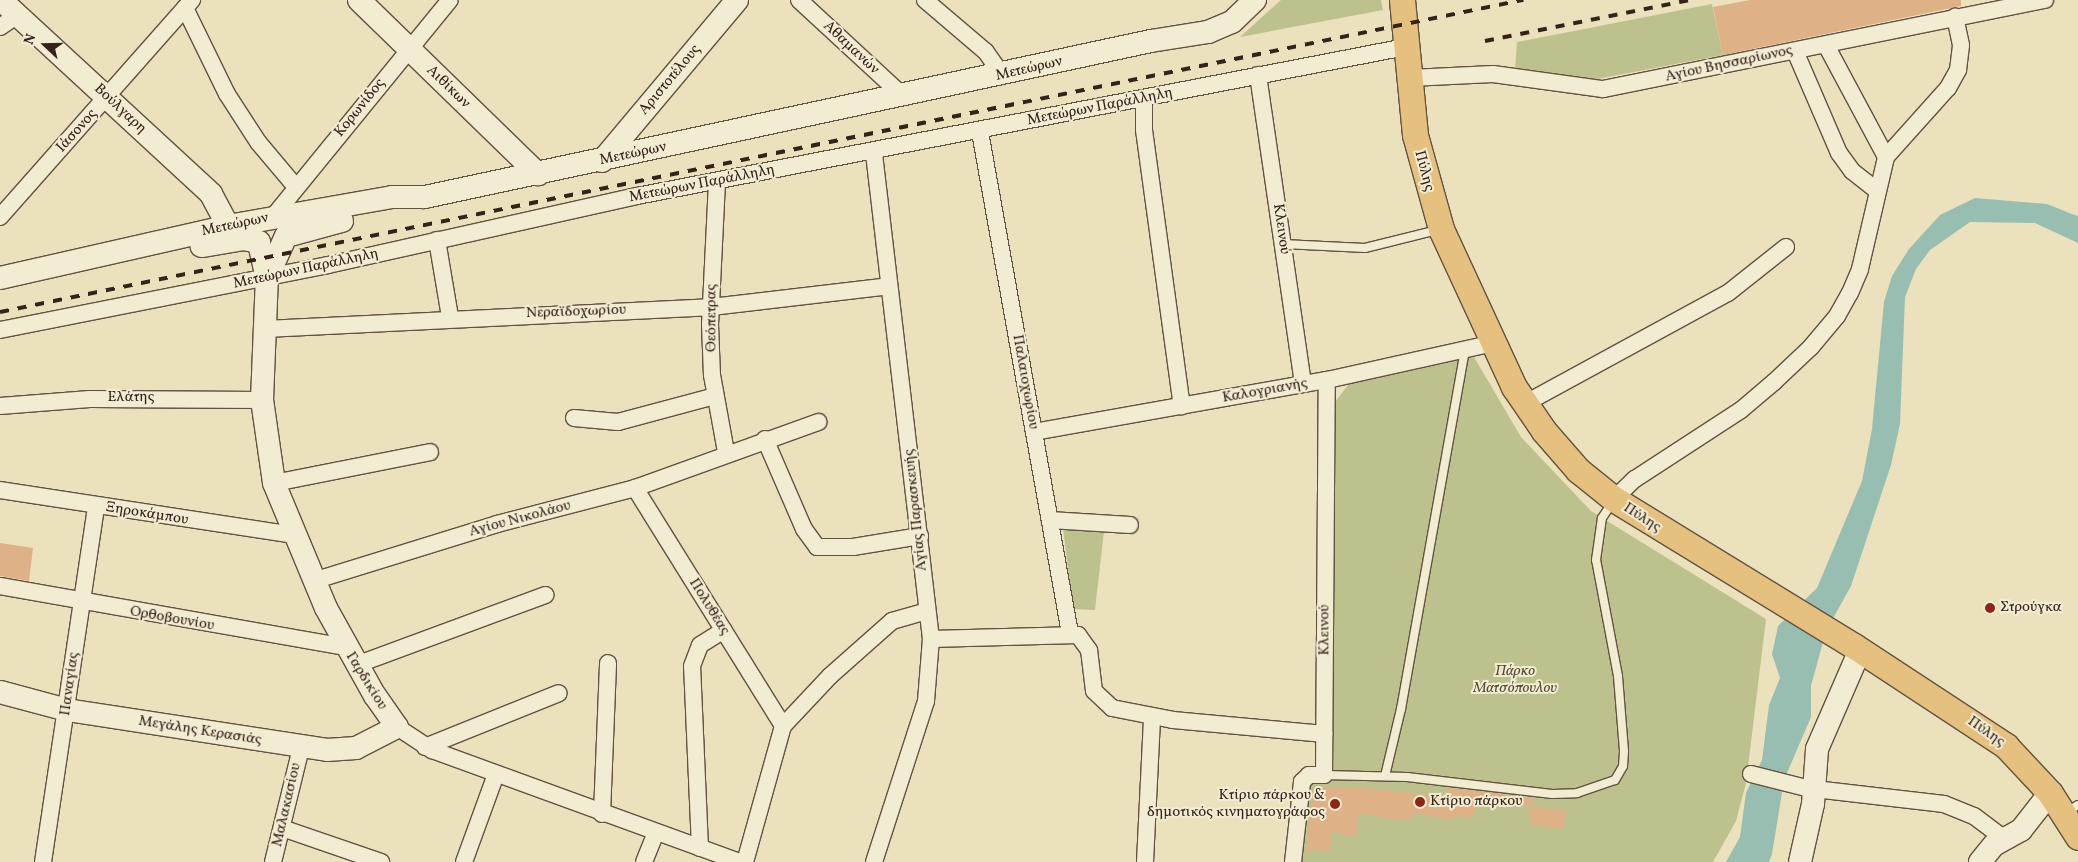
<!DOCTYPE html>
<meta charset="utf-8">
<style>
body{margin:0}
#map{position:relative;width:2078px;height:862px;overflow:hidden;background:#ebe1bc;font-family:Vollkorn,serif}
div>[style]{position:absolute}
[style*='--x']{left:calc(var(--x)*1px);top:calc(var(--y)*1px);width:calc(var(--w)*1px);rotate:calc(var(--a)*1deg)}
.green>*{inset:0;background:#bdc18d}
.water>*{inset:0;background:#98beb1}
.building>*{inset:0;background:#dfb187}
.roads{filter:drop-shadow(1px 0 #625242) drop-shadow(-1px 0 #625242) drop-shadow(0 1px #625242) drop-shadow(0 -1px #625242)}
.lane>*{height:8px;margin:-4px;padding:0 4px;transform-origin:4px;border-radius:4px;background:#f2ecd3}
.street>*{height:16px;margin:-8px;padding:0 8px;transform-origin:8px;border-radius:8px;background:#f2ecd3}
.secondary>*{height:22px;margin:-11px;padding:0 11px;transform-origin:11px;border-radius:11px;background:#f2ecd3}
.primary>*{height:25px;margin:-12.5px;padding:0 12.5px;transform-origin:12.5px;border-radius:12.5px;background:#e6c07e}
.rail>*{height:4px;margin-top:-2px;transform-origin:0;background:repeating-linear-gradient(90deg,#352219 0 9px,transparent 0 18px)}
.dots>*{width:14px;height:14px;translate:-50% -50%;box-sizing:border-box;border:2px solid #f2ecd3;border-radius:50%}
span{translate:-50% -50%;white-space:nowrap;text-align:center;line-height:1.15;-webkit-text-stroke:4px #f2ecd3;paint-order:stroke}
.street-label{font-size:15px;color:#352219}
.poi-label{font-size:15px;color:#352219}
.left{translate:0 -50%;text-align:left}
.right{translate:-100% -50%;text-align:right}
.park-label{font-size:15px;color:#574a36;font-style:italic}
.north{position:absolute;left:20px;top:20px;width:50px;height:50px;-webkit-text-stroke:4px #f2ecd3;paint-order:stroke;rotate:291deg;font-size:14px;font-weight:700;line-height:20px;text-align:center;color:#352219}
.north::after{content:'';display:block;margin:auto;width:18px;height:22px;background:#352219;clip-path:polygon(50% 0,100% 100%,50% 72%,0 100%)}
</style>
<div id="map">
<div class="green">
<div style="clip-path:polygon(1281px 0,1381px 0,1383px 10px,1240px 37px)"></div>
<div style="clip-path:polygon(1712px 4px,1723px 55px,1592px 80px,1515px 70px,1517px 42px)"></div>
<div style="clip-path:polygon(1474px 357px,1521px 437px,1591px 511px,1766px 619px,1746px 783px,1736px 821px,1713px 862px,1301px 862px,1305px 788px,1333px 735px,1335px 402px,1349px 384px)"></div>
<div style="clip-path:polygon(1063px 528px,1104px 531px,1095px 610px,1073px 609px)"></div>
</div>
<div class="water">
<div style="clip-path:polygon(1975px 198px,2047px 204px,2072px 214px,2078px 216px,2078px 243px,2035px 223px,1970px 222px,1930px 250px,1916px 269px,1905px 297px,1900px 424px,1891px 465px,1851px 586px,1826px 631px,1811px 686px,1811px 717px,1784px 780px,1772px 854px,1769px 862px,1726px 862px,1740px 837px,1746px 793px,1762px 760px,1769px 705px,1780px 678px,1772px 654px,1778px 626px,1817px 588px,1862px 481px,1872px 429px,1884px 302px,1892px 276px,1909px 249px,1940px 215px)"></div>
</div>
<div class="building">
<div style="clip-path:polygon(1750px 0,1961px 0,1961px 6px,1723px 55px,1713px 7px)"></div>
<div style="clip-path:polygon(0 543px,33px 548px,29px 581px,0 576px)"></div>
<div style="clip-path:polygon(1313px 787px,1359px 787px,1448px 797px,1448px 788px,1534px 798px,1532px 806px,1480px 802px,1471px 818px,1454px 816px,1453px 820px,1413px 813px,1410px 820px,1392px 819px,1359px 813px,1356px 838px,1332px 831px,1330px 852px,1314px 849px,1306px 852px)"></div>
<div style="clip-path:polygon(1529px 807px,1565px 810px,1564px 829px,1529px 824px)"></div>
</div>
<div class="roads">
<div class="lane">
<div style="--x:1283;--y:244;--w:82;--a:2.8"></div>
<div style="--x:1365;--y:248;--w:75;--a:-13.9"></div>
<div style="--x:1324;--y:775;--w:83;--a:1.4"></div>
<div style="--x:1407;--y:777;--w:146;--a:6.7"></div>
<div style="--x:1552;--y:794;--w:25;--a:-2"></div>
<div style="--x:1577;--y:793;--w:40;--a:-18.9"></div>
<div style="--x:1615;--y:780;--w:16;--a:-60"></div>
<div style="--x:1623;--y:766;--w:15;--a:-86"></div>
<div style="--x:1624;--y:751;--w:75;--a:-94.6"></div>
<div style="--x:1618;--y:676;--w:118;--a:-100.7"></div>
<div style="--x:1596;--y:560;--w:42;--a:-81.9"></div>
<div style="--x:1602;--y:518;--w:18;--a:-56"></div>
<div style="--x:1385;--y:776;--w:69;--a:-76.6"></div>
<div style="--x:1401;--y:709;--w:365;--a:-79.9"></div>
<div style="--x:2066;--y:813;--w:14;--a:-34"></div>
</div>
<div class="street">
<div style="--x:799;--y:0;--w:142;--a:42.7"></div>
<div style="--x:925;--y:0;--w:80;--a:40.4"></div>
<div style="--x:986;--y:52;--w:28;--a:55"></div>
<div style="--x:185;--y:8;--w:96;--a:64"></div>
<div style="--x:227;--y:94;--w:57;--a:57.1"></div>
<div style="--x:258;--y:142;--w:57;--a:49.9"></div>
<div style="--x:0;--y:27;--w:22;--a:-34"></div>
<div style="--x:1795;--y:51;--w:111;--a:66.7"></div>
<div style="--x:1839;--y:153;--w:22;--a:54"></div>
<div style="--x:1852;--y:171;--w:31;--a:38"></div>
<div style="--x:1258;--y:75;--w:312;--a:81.7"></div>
<div style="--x:1410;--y:78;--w:83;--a:-2.8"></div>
<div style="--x:1493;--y:74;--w:111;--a:7.8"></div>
<div style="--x:1603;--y:89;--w:451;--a:-11.4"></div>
<div style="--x:1144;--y:99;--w:31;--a:90"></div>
<div style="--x:1144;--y:130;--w:279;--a:82.2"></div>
<div style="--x:980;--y:132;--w:509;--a:79.82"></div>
<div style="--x:1886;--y:157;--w:93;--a:-48.1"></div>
<div style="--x:1948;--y:88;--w:21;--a:-61"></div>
<div style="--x:1958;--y:70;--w:25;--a:-83"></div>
<div style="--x:1961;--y:45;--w:29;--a:-102"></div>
<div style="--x:717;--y:182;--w:142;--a:92.8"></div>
<div style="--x:710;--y:324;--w:51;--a:87.8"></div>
<div style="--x:712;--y:375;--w:78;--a:79.7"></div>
<div style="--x:0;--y:217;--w:290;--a:-48.5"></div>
<div style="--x:272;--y:218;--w:281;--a:-50.8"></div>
<div style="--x:437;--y:240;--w:78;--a:80.4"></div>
<div style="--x:263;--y:329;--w:449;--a:-2.8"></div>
<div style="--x:711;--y:307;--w:179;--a:-6.7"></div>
<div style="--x:0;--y:330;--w:334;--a:-11.2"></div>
<div style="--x:328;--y:265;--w:317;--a:-12.6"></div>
<div style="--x:637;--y:196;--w:783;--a:-10.97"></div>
<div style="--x:1524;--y:404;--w:232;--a:-28.6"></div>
<div style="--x:1728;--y:293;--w:74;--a:-38.4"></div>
<div style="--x:0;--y:406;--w:90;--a:-4.4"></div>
<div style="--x:90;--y:399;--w:172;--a:0.3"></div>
<div style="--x:574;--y:418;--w:44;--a:5.2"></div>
<div style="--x:618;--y:422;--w:100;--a:-15"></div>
<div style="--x:1034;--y:432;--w:298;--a:-10.1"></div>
<div style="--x:1327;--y:380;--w:171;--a:-12.5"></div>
<div style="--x:765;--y:439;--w:98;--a:66.6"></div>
<div style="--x:804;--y:529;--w:22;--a:54"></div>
<div style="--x:817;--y:547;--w:36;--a:0"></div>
<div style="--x:853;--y:547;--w:68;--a:-9.3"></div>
<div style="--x:274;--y:483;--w:159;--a:-11.2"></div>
<div style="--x:635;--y:488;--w:280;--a:58.1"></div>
<div style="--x:0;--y:490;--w:297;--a:8.7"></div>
<div style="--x:1614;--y:499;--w:29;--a:-44"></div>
<div style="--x:1635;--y:479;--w:126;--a:-33.1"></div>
<div style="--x:1741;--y:410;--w:43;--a:-40.3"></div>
<div style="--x:1774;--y:382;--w:51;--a:-43.4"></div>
<div style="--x:1811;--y:347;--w:40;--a:-50"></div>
<div style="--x:1837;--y:316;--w:26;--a:-61"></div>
<div style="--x:1850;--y:293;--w:26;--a:-67"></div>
<div style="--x:1860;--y:269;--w:115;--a:-76.9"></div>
<div style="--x:1886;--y:157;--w:127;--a:-118.2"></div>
<div style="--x:1050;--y:520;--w:80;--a:3.6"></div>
<div style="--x:313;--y:581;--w:193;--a:-17.2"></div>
<div style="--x:497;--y:524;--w:143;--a:-14.6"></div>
<div style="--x:635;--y:488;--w:195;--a:-19.8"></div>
<div style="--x:0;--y:586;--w:350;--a:10"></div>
<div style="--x:931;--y:639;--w:147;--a:-1.6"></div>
<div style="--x:1078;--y:635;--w:19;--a:54"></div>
<div style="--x:1089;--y:650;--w:41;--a:83"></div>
<div style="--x:1094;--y:691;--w:25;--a:43"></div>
<div style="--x:1112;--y:708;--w:62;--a:11.1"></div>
<div style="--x:1173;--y:720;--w:152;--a:5.3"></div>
<div style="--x:356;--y:665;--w:202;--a:-20.3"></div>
<div style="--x:397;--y:727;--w:42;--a:33.3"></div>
<div style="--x:432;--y:750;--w:328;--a:20"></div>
<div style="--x:425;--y:747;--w:144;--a:-21.9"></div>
<div style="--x:1751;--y:774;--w:57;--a:14.3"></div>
<div style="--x:1806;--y:788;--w:139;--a:6.6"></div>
<div style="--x:1944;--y:804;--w:32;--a:22"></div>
<div style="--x:1974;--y:816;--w:39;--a:37"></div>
<div style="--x:602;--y:814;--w:151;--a:-87.7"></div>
<div style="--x:282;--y:828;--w:105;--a:19"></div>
<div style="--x:700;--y:848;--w:182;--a:-92.5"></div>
<div style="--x:692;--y:666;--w:22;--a:-69"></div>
<div style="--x:700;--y:645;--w:28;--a:-32"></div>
<div style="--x:43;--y:862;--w:360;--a:-81.5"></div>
<div style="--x:273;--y:862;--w:117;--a:-76.2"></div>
<div style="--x:464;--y:862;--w:94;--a:-70"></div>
<div style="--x:644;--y:862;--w:31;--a:-68"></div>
<div style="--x:745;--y:862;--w:141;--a:-74.4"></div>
<div style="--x:783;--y:726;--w:69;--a:-46.8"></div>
<div style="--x:830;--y:676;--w:83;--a:-41.6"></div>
<div style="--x:892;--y:621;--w:35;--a:-16"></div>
<div style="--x:874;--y:862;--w:169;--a:-72.1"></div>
<div style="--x:926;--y:701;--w:62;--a:-85.4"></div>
<div style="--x:931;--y:639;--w:490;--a:-96.7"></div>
<div style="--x:1145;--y:862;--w:145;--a:-87.2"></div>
<div style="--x:1293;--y:862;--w:81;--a:-83.6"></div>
<div style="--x:1302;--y:782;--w:10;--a:-45"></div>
<div style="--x:1309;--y:775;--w:15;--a:0"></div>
<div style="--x:1324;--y:775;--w:395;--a:-89.6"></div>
</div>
<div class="secondary">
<div style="--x:1;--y:0;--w:286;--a:42.7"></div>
<div style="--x:211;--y:194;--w:36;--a:62"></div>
<div style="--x:359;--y:0;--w:250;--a:44.2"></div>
<div style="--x:602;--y:161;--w:210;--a:-50"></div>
<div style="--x:0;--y:278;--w:234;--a:-12.8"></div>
<div style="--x:228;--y:226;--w:167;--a:-10"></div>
<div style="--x:392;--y:197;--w:33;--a:0"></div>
<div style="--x:425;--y:197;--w:743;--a:-12.13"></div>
<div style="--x:1151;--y:41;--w:58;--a:-9"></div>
<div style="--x:1208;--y:32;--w:26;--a:-23"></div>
<div style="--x:1232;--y:22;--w:32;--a:-44"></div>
<div style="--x:267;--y:278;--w:46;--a:-65.7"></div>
<div style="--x:286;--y:236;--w:58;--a:-15"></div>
<div style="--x:0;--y:692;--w:69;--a:15"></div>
<div style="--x:67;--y:710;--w:263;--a:8.7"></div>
<div style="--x:327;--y:750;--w:29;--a:-4"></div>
<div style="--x:356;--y:748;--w:46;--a:-27.1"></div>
<div style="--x:397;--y:727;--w:38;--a:-125"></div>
<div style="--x:375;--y:696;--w:101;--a:-119.1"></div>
<div style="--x:326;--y:608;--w:135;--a:-112.6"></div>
<div style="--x:274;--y:483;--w:84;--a:-98.2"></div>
<div style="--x:262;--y:400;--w:122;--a:-87.7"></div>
<div style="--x:267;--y:278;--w:37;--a:-103"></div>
<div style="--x:259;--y:242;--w:15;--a:-169"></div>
<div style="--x:244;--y:239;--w:43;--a:170.5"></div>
<div style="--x:1800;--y:862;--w:59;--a:-77.4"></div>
<div style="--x:1813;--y:804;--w:55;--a:-85.8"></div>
<div style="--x:1817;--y:749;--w:108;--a:-66.5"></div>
<div style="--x:1980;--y:862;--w:22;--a:-51"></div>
<div style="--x:1994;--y:845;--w:31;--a:-29"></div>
<div style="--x:2021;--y:830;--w:47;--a:-51.9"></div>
</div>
<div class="primary">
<div style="--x:1402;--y:0;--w:136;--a:84.5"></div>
<div style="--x:1415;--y:135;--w:98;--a:74.5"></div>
<div style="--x:1441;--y:229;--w:174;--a:65.2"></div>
<div style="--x:1514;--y:387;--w:53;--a:55.7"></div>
<div style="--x:1544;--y:431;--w:52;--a:48.9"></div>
<div style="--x:1578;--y:470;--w:46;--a:38.9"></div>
<div style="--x:1614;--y:499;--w:281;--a:31.5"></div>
<div style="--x:1854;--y:646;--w:182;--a:33.3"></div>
<div style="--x:2006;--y:746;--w:64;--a:46.9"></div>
<div style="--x:2050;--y:793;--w:52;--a:57.5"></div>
</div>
</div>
<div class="rail">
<div style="--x:1485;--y:41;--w:210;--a:-11.3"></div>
<div style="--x:0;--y:312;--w:1555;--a:-11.58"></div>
</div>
<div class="dots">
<div style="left:1990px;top:608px;background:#8f2418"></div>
<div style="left:1420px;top:802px;background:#8f2418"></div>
<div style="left:1335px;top:804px;background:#8f2418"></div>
</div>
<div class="street-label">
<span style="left:851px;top:48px;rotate:43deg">Αθαμανών</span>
<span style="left:1729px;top:64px;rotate:-12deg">Αγίου Βησσαρίωνος</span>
<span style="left:1029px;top:69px;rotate:-13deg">Μετεώρων</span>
<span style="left:670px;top:80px;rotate:-50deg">Αριστοτέλους</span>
<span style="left:448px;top:87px;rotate:44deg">Αιθίκων</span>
<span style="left:1100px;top:107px;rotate:-11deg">Μετεώρων Παράλληλη</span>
<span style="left:360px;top:108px;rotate:-51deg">Κορωνίδος</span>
<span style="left:120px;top:109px;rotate:43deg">Βούλγαρη</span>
<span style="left:77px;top:131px;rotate:-48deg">Ιάσονος</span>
<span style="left:633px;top:154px;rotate:-12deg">Μετεώρων</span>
<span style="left:1424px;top:171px;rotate:75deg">Πύλης</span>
<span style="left:702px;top:184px;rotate:-11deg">Μετεώρων Παράλληλη</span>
<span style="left:235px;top:225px;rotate:-12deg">Μετεώρων</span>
<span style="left:1281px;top:229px;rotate:82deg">Κλεινού</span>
<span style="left:306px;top:269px;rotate:-12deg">Μετεώρων Παράλληλη</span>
<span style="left:576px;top:312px;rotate:-2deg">Νεραϊδοχωρίου</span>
<span style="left:712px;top:318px;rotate:-90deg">Θεόπετρας</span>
<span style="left:1025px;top:382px;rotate:80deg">Παλαιοχωρίου</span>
<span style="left:1265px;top:391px;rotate:-10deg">Καλογριανής</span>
<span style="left:131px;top:398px">Ελάτης</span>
<span style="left:916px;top:510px;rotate:-96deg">Αγίας Παρασκευής</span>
<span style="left:147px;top:514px;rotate:9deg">Ξηροκάμπου</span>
<span style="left:1642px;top:518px;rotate:33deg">Πύλης</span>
<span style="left:520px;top:519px;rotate:-15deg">Αγίου Νικολάου</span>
<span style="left:709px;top:607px;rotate:58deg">Πολυθέας</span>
<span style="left:172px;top:619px;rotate:10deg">Ορθοβουνίου</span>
<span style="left:1325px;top:630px;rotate:-90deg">Κλεινού</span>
<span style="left:366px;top:681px;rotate:58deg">Γαρδικίου</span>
<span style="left:70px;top:684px;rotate:-82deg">Παναγίας</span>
<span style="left:200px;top:731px;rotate:9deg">Μεγάλης Κερασιάς</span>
<span style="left:1986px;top:732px;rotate:35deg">Πύλης</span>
<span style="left:287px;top:805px;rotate:-77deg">Μαλακασίου</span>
</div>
<div class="poi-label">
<span class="left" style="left:2000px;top:608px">Στρούγκα</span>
<span class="right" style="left:1325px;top:804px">Κτίριο πάρκου &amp;<br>δημοτικός κινηματογράφος</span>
<span class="left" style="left:1430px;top:802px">Κτίριο πάρκου</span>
</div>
<div class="park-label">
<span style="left:1515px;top:680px">Πάρκο<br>Ματσόπουλου</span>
</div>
<div class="north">N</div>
</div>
